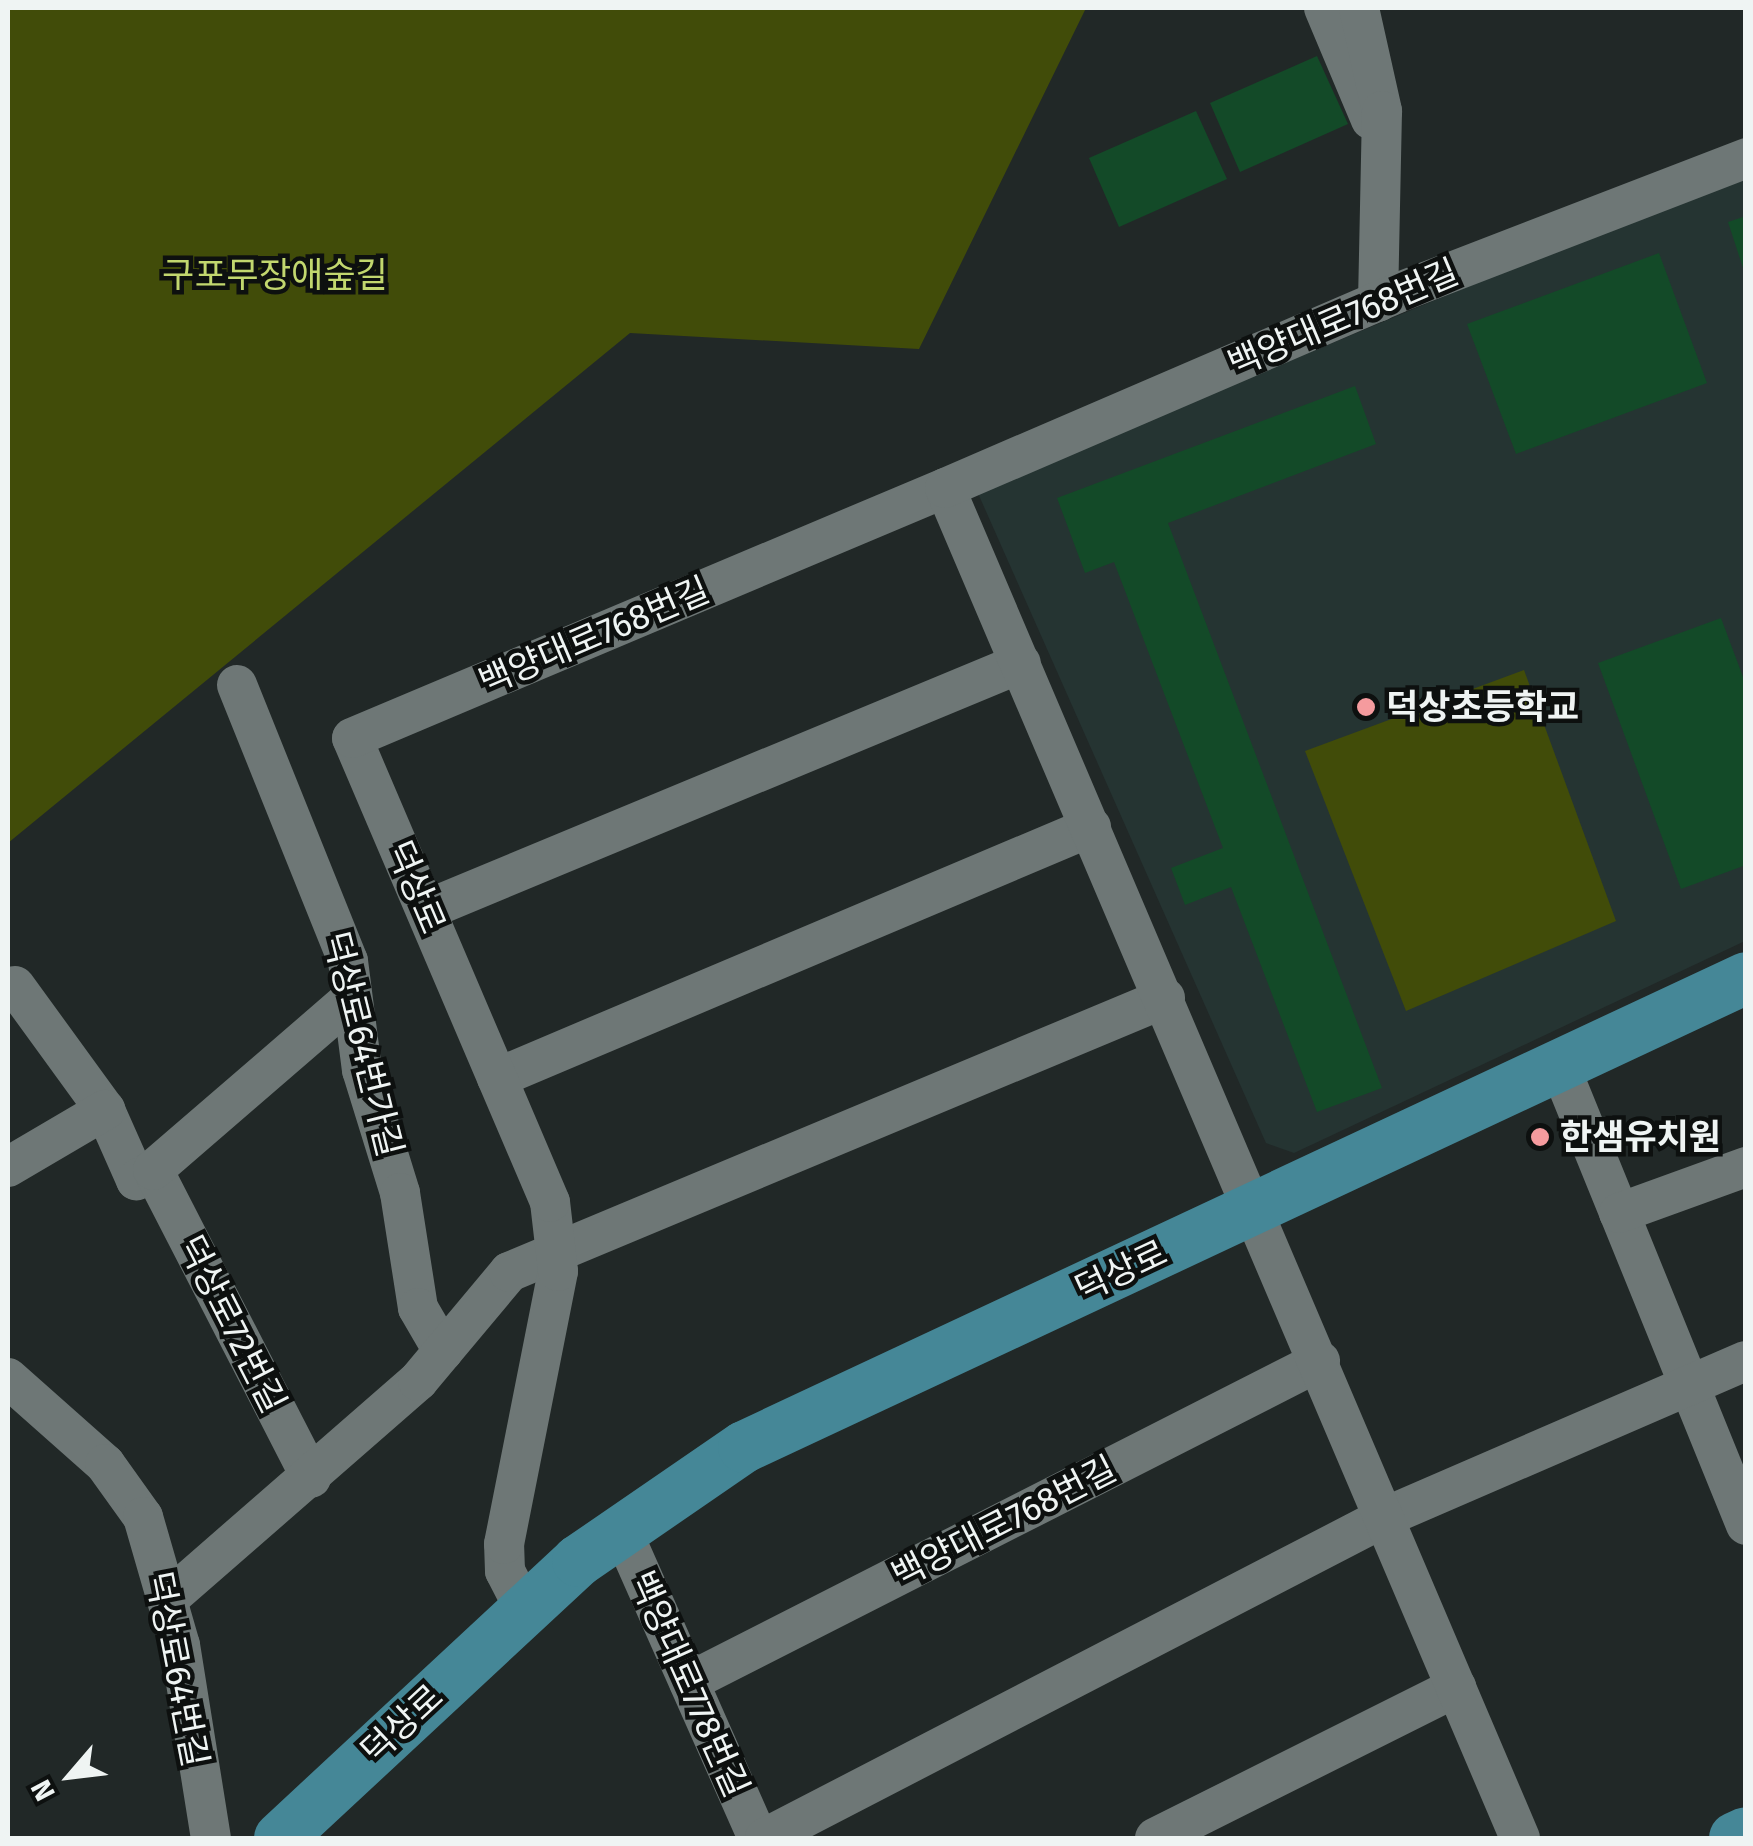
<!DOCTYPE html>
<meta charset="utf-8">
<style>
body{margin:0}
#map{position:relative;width:1753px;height:1846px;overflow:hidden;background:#212827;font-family:"Fira Sans","Noto Sans KR",sans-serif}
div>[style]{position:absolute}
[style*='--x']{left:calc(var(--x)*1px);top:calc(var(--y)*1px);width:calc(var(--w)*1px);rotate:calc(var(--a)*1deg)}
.built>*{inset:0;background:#253432}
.green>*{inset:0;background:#414c09}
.building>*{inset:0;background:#134a28}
.minor>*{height:40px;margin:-20px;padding:0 20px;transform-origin:20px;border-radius:20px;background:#6e7776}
.major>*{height:52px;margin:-26px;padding:0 26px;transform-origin:26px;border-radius:26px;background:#458797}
.dots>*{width:28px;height:28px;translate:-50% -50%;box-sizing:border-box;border:5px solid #0d100f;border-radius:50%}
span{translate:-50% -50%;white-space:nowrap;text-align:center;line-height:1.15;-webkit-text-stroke:9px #0d100f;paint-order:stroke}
.park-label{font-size:35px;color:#c2d76e}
.street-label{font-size:35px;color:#eff4f3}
.poi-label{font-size:35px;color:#eff4f3;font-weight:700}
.left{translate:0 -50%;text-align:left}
.frame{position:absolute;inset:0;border:10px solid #eff4f3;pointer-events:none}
.north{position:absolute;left:20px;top:1726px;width:100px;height:100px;-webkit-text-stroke:8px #0d100f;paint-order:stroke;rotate:242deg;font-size:28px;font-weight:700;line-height:40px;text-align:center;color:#eff4f3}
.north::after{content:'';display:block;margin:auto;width:35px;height:45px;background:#eff4f3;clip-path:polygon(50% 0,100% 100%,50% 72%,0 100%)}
</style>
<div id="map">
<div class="built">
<div style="clip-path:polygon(1745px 171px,1745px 941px,1294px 1153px,1266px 1143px,977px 491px)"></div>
</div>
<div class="green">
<div style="clip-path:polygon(8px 8px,1086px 8px,919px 349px,630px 333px,8px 843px)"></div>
<div style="clip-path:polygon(1524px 670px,1616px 921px,1406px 1011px,1305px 751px)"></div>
</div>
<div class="building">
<div style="clip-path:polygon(1317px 56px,1348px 124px,1240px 172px,1210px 103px)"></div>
<div style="clip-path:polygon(1196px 111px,1227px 179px,1119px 227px,1089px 158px)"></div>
<div style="clip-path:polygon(1746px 216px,1746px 274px,1745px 274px,1728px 222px)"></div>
<div style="clip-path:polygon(1659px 253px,1707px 383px,1516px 454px,1467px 324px)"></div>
<div style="clip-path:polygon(1355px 386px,1376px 444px,1168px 523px,1382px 1088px,1317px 1112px,1231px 887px,1185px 905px,1171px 868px,1223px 848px,1114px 562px,1085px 573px,1057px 498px)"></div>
<div style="clip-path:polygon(1721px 618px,1746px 685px,1746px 865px,1681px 889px,1598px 663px)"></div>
</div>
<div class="minor">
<div style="--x:1324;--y:8;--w:121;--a:67.2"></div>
<div style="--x:1359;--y:8;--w:106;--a:77.4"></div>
<div style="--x:1382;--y:111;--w:191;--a:91.2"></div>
<div style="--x:237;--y:685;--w:297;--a:68.1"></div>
<div style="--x:348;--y:961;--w:110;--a:82.7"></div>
<div style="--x:362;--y:1070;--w:129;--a:72.8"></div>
<div style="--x:400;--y:1193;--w:116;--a:81.1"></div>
<div style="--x:418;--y:1308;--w:50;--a:59.8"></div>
<div style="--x:426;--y:910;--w:644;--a:-22.54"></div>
<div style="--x:15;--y:986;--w:153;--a:54"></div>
<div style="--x:105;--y:1110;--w:77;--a:66.1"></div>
<div style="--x:136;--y:1180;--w:20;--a:-30"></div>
<div style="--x:153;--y:1170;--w:346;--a:62.8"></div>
<div style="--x:1560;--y:1067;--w:494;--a:67.9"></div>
<div style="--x:497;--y:1078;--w:645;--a:-22.91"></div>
<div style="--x:8;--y:1167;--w:113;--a:-30.4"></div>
<div style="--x:153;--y:1170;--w:259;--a:-40.8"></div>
<div style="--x:1619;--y:1213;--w:135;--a:-19.9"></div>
<div style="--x:8;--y:1378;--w:130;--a:41.6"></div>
<div style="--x:105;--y:1464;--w:65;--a:54.4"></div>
<div style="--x:143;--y:1517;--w:133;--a:73.9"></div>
<div style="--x:180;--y:1645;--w:195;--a:80.9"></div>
<div style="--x:621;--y:1529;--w:338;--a:66.1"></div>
<div style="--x:168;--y:1599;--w:332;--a:-41.1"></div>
<div style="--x:418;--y:1381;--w:142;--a:-50.1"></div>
<div style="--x:509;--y:1272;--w:711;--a:-22.67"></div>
<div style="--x:525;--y:1610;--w:44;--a:-117.1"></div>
<div style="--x:505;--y:1571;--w:27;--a:-92"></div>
<div style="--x:504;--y:1544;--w:278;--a:-78.8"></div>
<div style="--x:558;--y:1271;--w:69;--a:-96.6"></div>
<div style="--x:550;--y:1202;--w:504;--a:-113.11"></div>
<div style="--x:352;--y:738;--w:644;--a:-22.86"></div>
<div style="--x:689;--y:1682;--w:708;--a:-26.96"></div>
<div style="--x:765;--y:1838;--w:698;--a:-27.37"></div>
<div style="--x:1385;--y:1517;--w:393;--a:-23.4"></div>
<div style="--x:1155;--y:1838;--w:337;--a:-26.6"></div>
<div style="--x:1520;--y:1838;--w:1467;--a:-113.07"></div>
<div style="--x:945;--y:488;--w:492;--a:-23.3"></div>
<div style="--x:1397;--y:293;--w:374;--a:-21.1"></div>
</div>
<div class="major">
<div style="--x:280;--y:1838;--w:407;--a:-42.9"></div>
<div style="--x:578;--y:1561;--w:201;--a:-34.5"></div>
<div style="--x:744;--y:1447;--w:1106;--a:-25.08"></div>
<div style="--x:1735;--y:1838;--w:12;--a:-24"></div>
</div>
<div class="dots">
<div style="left:1366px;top:707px;background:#f59b9e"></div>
<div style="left:1540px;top:1137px;background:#f59b9e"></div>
</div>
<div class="park-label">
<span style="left:275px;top:275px">구포무장애숲길</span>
</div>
<div class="street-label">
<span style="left:1343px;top:318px;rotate:-23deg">백양대로768번길</span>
<span style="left:594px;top:636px;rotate:-23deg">백양대로768번길</span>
<span style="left:416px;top:887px;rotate:67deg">덕상로</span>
<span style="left:363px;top:1044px;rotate:76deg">덕상로64번가길</span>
<span style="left:1121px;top:1271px;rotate:-25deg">덕상로</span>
<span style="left:232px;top:1324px;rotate:63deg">덕상로72번길</span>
<span style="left:1004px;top:1522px;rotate:-27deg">백양대로768번길</span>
<span style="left:177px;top:1669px;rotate:79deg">덕상로64번길</span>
<span style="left:689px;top:1684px;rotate:66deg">백양대로778번길</span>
<span style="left:402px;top:1724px;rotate:-43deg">덕상로</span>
</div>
<div class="poi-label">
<span class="left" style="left:1386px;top:707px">덕상초등학교</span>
<span class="left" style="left:1560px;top:1137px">한샘유치원</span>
</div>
<div class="frame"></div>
<div class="north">N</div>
</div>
